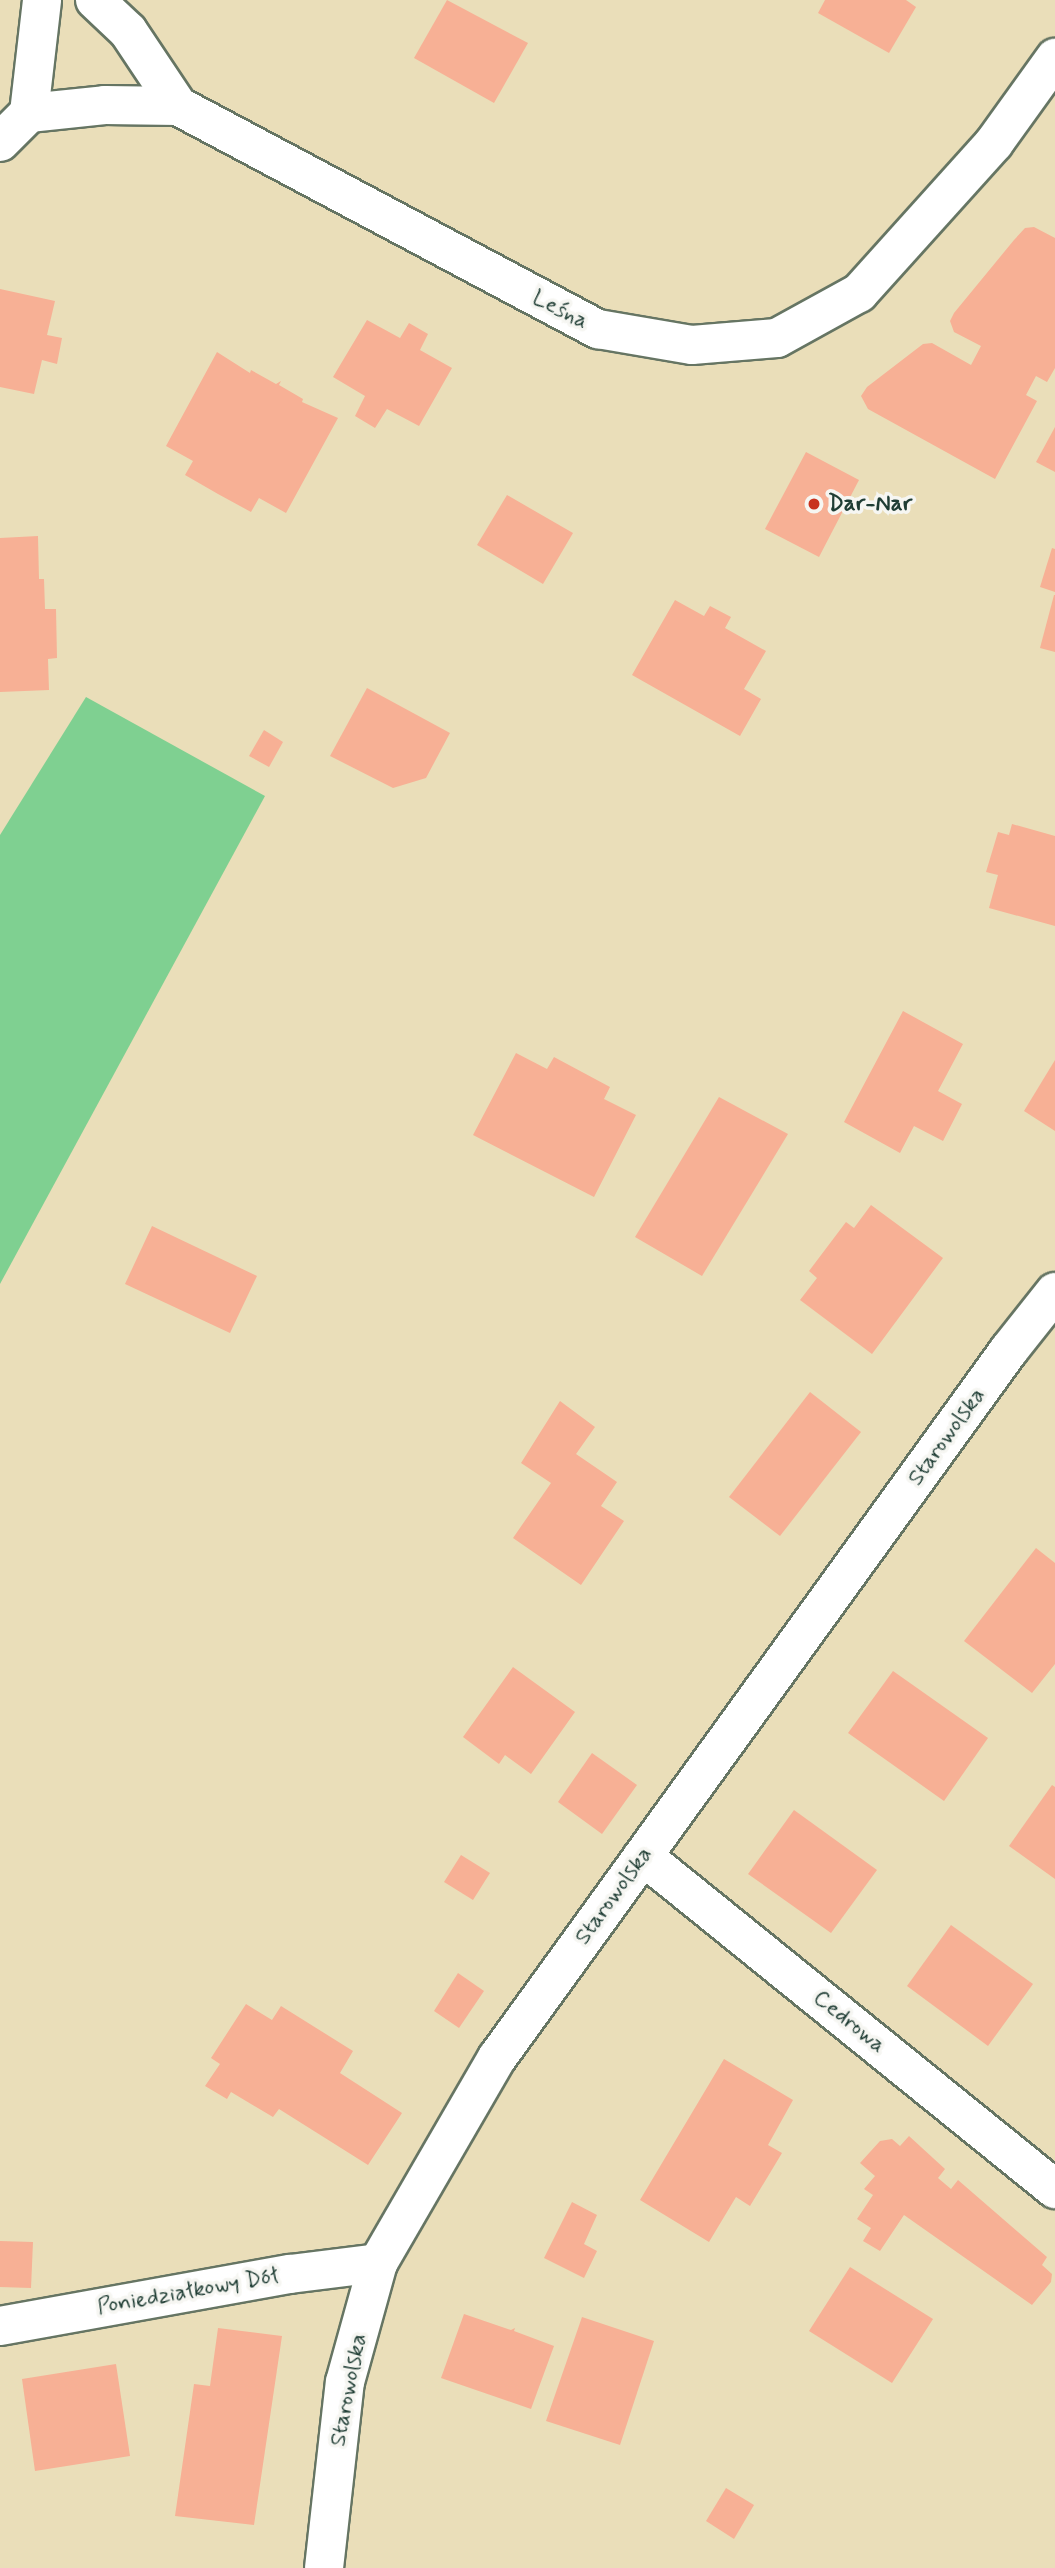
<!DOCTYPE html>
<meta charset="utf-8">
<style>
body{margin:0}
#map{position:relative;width:1055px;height:2568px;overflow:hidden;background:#eadeb9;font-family:Mynerve,sans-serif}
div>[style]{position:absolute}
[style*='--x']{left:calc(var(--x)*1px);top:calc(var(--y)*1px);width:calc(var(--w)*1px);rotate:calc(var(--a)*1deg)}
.green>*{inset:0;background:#7fd091}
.building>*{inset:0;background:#f7b095}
.roads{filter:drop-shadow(2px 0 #667563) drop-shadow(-2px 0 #667563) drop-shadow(0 2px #667563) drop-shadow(0 -2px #667563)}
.minor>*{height:38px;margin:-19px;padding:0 19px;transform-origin:19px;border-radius:19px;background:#fff}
.dots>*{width:19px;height:19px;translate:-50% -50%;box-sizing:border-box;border:4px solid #f6f6f2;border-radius:50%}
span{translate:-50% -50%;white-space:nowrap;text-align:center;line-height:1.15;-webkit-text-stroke:7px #f6f6f2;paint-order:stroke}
.street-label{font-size:23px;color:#1f3d34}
.poi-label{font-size:23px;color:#1f3d34;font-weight:700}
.left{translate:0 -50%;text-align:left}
</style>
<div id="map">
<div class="green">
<div style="clip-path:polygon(86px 697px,265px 796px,0 1284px,0 835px)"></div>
</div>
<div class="building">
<div style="clip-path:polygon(447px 0,528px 43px,494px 103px,414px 58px)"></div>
<div style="clip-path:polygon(825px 0,906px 0,916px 7px,889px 53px,818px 13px)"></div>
<div style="clip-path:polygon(1034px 227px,1055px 238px,1055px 368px,1047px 382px,1036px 376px,1026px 395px,1037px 401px,995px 479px,868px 409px,861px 396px,867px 387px,923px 344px,932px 343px,971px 365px,981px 346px,954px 332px,950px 321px,954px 313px,1014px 240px,1025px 228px)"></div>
<div style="clip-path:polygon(0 289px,55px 301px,47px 335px,62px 338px,57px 364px,42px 360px,34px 394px,0 387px)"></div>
<div style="clip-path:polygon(367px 320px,400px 338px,409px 323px,428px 334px,420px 350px,452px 368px,419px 426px,387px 409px,375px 428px,355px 416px,365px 396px,333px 377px)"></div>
<div style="clip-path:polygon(217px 352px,250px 373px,251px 370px,276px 384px,281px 381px,279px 385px,303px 399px,302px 402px,338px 418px,286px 513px,259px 498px,251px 512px,218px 494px,185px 475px,193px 461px,166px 446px)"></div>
<div style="clip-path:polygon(1055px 427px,1055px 472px,1036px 462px)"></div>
<div style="clip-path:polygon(806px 452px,859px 480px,819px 557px,765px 529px)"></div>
<div style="clip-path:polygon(507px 495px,573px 533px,543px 584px,477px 545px)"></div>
<div style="clip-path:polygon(38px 536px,39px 579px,44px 579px,45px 609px,56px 609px,57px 658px,48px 659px,49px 690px,0 692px,0 538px)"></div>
<div style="clip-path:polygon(1052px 548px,1055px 549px,1055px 592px,1040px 587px)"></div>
<div style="clip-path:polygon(1054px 595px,1055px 595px,1055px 652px,1040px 648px)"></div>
<div style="clip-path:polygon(675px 600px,704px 616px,710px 606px,731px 617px,725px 628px,766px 651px,744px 689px,761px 699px,740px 736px,632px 675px)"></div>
<div style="clip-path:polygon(367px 688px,450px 733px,426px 778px,393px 788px,330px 756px)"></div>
<div style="clip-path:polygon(264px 730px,283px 742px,269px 767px,249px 756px)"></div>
<div style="clip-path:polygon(1012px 824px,1055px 836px,1055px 926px,989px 908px,998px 875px,986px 872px,998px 832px,1009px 835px)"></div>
<div style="clip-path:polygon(903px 1011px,963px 1044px,938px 1091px,962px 1104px,943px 1141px,914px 1126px,900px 1153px,844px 1122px)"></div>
<div style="clip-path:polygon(516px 1053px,547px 1069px,554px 1057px,610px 1087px,604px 1099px,636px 1115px,594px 1197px,473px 1135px)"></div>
<div style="clip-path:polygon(1055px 1060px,1055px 1131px,1024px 1111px)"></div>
<div style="clip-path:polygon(719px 1097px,788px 1134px,702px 1276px,635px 1237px)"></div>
<div style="clip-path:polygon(871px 1205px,943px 1258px,872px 1354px,800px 1300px,817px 1278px,809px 1271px,846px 1222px,854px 1228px)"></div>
<div style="clip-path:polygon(152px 1226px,257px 1276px,230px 1333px,125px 1284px)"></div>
<div style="clip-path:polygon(810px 1392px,861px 1432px,780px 1536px,729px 1497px)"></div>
<div style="clip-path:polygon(560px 1401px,595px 1427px,576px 1454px,617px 1482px,601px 1506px,624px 1521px,581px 1585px,513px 1538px,551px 1483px,521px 1463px)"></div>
<div style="clip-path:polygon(1036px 1548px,1055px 1563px,1055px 1664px,1032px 1693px,964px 1641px)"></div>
<div style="clip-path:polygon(513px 1667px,575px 1712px,531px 1774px,505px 1755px,499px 1764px,463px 1737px)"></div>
<div style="clip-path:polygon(893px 1671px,988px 1738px,944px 1801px,848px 1733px)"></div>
<div style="clip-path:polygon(592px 1753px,637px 1785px,602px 1834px,558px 1802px)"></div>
<div style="clip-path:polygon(1052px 1785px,1055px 1787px,1055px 1879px,1009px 1846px)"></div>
<div style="clip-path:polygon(794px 1810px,877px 1870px,831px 1933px,748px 1874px)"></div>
<div style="clip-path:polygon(461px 1855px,490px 1873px,473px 1900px,444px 1882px)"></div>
<div style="clip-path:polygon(951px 1925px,1033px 1984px,988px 2046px,907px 1986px)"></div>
<div style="clip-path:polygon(458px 1973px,484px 1991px,459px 2028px,434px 2011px)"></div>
<div style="clip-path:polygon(246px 2004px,272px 2020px,281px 2006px,353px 2051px,340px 2073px,402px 2113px,368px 2165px,279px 2109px,273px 2117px,231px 2092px,227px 2099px,205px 2086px,220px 2064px,211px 2058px)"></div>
<div style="clip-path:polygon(724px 2059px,793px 2100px,768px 2145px,782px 2153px,750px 2206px,736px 2197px,709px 2242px,640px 2200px)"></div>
<div style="clip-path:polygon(909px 2136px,945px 2169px,938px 2178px,951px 2189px,958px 2180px,1047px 2257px,1042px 2265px,1052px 2274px,1051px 2282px,1032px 2305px,904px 2215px,880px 2251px,863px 2241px,871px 2228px,857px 2219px,873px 2195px,864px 2189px,875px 2176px,860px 2163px,880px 2141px,892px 2139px,900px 2146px)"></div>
<div style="clip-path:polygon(572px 2202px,597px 2215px,584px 2244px,597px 2251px,584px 2278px,544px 2258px)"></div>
<div style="clip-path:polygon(0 2241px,33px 2242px,31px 2288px,0 2287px)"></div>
<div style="clip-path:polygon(850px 2267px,933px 2319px,892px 2383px,809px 2331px)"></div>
<div style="clip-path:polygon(464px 2314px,511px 2330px,515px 2328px,514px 2331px,554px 2346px,531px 2409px,441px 2378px)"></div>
<div style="clip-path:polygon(582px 2317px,654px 2341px,620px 2445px,546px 2421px)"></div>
<div style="clip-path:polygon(218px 2328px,282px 2336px,254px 2525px,175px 2516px,194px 2384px,210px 2386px)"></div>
<div style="clip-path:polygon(116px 2364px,130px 2456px,35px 2471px,22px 2379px)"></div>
<div style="clip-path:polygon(726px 2488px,754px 2505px,734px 2539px,706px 2521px)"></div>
</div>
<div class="roads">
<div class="minor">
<div style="--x:95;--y:0;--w:45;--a:43.2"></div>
<div style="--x:128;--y:31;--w:90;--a:56.3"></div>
<div style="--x:29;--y:113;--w:114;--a:-83.4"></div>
<div style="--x:0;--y:142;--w:41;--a:-45"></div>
<div style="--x:29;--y:113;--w:76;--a:-6"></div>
<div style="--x:105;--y:105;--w:73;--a:0.8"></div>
<div style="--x:178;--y:106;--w:476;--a:28"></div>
<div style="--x:598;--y:329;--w:95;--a:9.7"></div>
<div style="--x:692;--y:345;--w:85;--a:-4.7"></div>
<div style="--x:777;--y:338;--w:94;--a:-28.8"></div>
<div style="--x:859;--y:293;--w:202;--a:-48"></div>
<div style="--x:994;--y:143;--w:105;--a:-54.3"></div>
<div style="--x:643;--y:1856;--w:530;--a:38.95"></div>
<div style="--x:0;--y:2326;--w:295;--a:-10.2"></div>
<div style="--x:290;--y:2274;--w:89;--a:-7.1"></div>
<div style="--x:324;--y:2568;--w:187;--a:-83.6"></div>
<div style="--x:345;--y:2382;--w:123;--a:-74.5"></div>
<div style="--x:378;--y:2263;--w:237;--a:-59.9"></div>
<div style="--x:497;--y:2058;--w:874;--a:-54.13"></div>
<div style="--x:1009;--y:1350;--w:74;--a:-51.6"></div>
</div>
</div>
<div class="dots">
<div style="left:814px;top:504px;background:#c8321e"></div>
</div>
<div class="street-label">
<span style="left:560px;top:310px;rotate:27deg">Leśna</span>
<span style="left:947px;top:1437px;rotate:-54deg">Starowolska</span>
<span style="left:614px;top:1896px;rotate:-54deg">Starowolska</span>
<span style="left:849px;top:2022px;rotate:39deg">Cedrowa</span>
<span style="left:188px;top:2292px;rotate:-10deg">Poniedziałkowy Dół</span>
<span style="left:349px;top:2390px;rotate:-79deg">Starowolska</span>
</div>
<div class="poi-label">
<span class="left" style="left:828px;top:504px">Dar-Nar</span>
</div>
</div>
